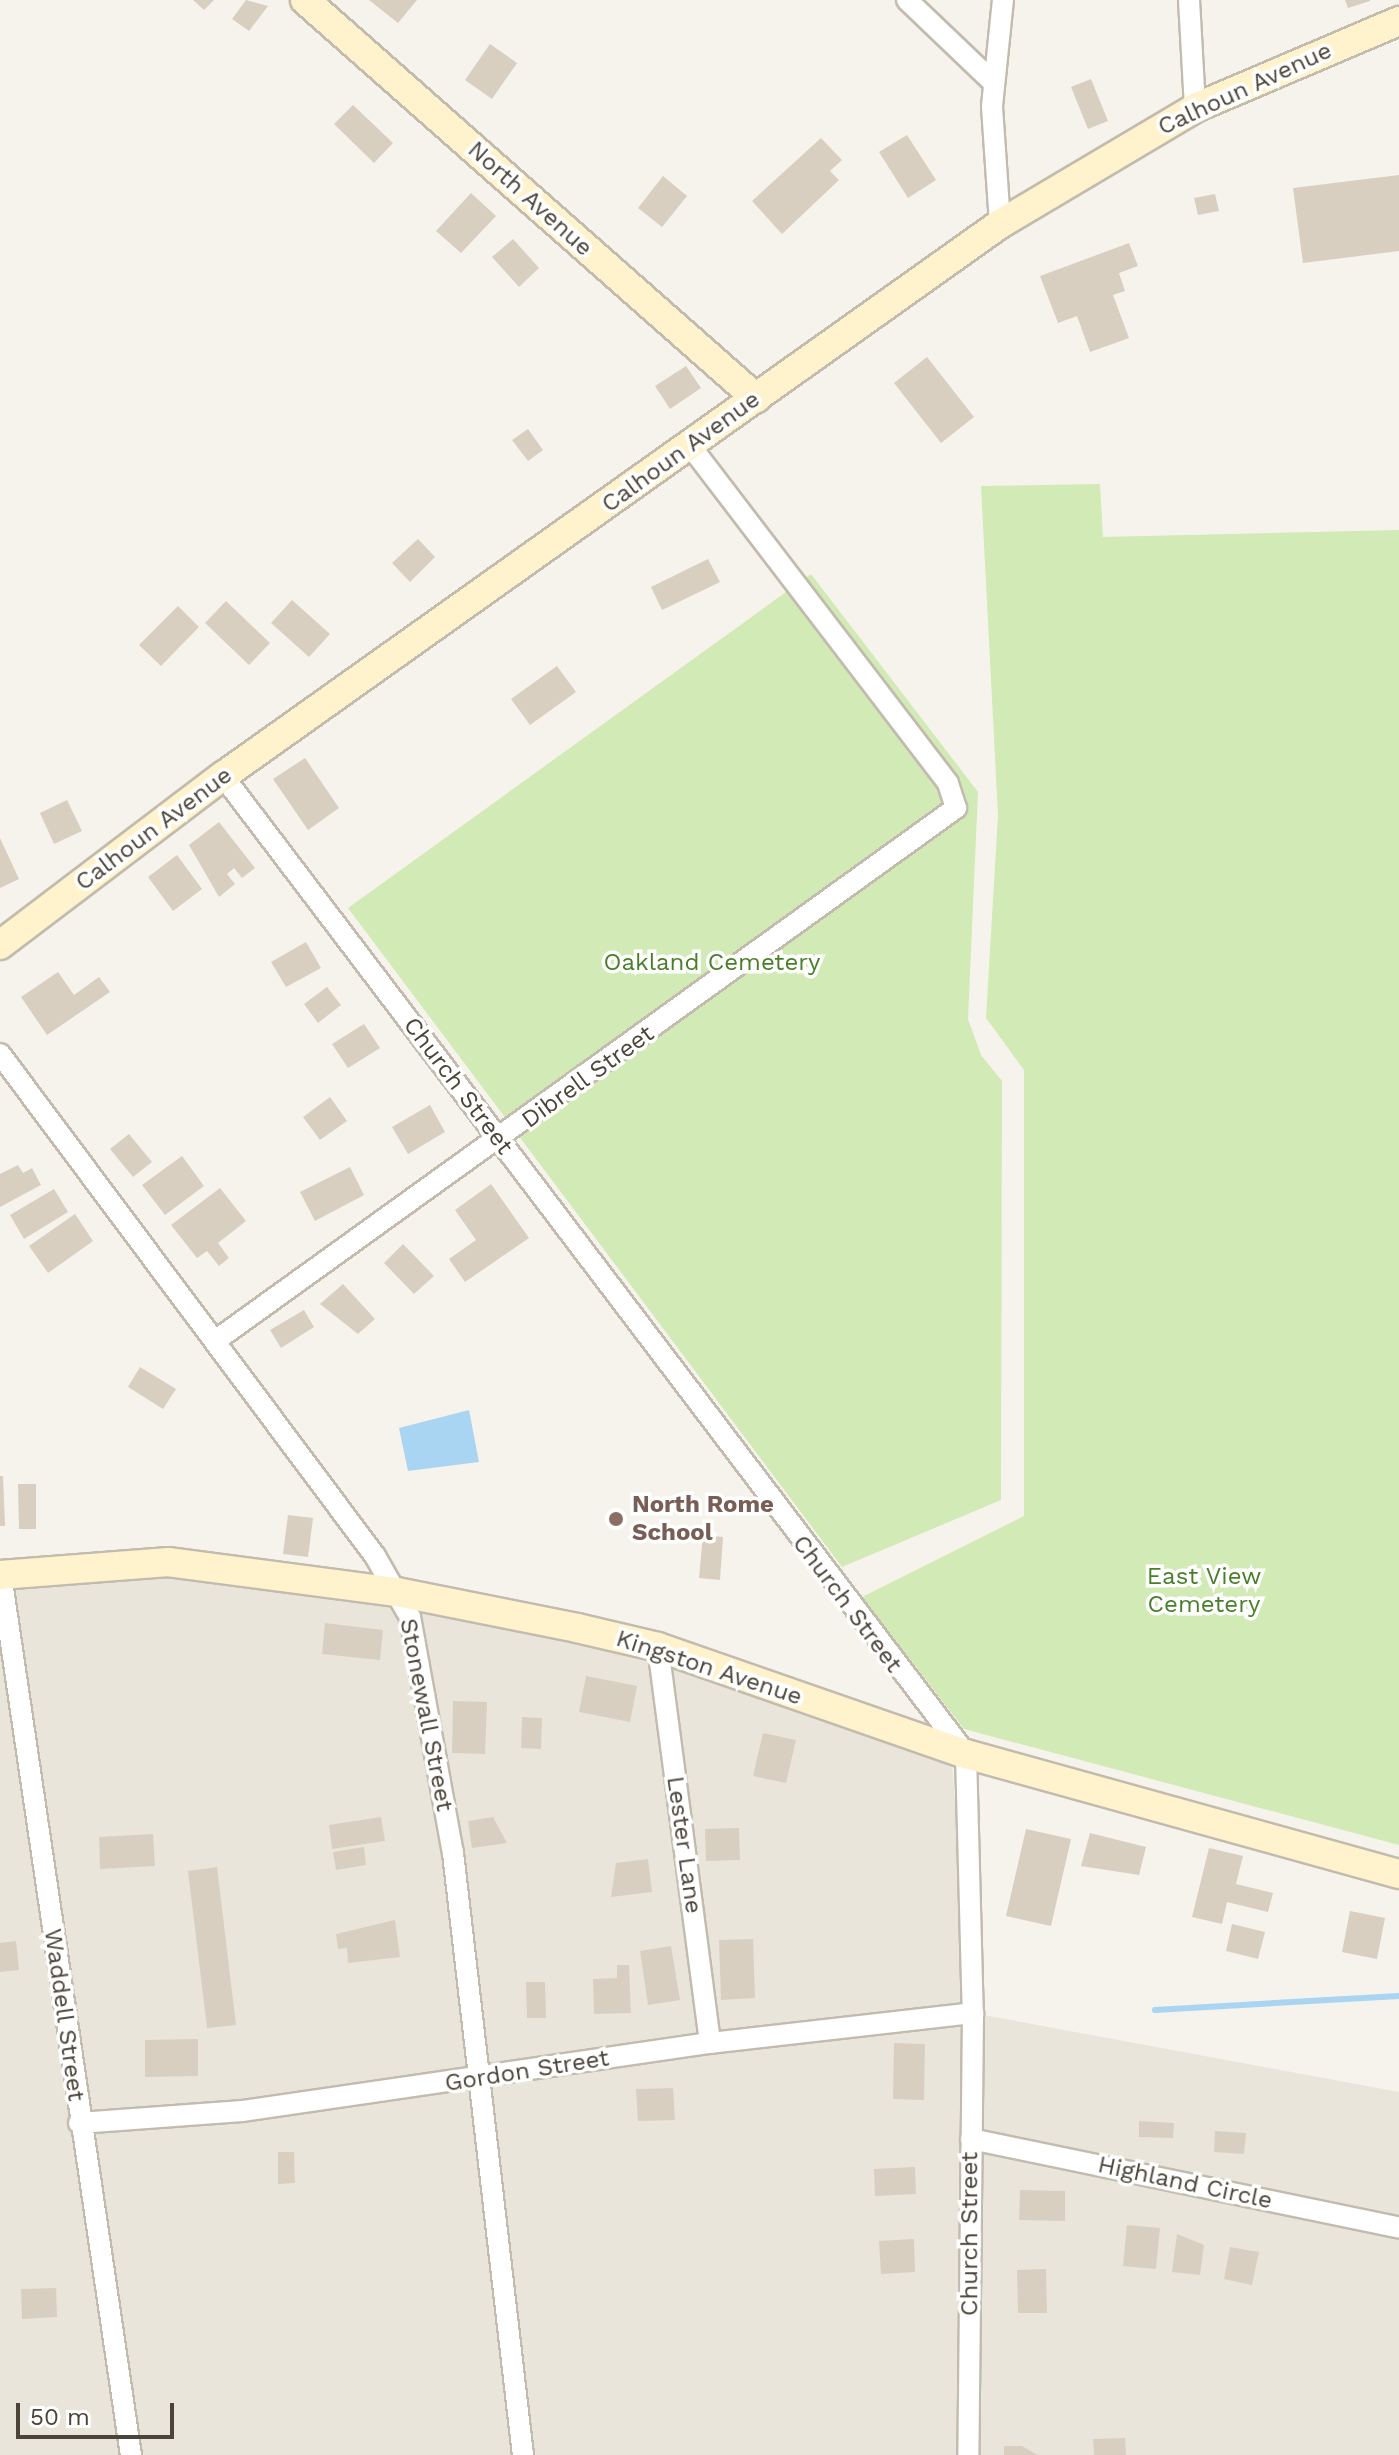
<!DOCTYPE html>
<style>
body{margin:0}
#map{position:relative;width:1399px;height:2455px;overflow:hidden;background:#f6f3ec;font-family:"Work Sans",sans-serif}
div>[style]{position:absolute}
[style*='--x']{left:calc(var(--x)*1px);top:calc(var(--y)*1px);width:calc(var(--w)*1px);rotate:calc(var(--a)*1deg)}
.residential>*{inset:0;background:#eae5da}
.green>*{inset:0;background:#d2eab5}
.water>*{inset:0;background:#a9d4f2}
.stream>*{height:6px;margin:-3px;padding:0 3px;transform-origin:3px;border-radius:3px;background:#a9d4f2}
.building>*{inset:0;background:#d8cfc1}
.roads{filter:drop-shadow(2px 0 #c2bbae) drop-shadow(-2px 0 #c2bbae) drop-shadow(0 2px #c2bbae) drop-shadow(0 -2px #c2bbae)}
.street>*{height:20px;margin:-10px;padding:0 10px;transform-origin:10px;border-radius:10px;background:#fff}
.secondary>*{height:28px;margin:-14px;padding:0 14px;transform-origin:14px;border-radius:14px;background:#fff3cd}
.dots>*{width:22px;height:22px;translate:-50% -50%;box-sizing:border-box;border:4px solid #fff;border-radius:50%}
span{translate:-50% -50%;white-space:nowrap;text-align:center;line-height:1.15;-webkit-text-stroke:7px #fff;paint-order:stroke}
.street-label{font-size:24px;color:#4b4439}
.park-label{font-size:24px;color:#4a7f2a}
.education-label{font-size:24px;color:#785e54;font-weight:700}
.left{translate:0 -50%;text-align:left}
.scale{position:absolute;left:16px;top:2403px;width:158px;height:36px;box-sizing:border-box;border:4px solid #4b4439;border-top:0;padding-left:10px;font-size:24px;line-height:28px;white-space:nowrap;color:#4b4439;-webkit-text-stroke:6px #fff;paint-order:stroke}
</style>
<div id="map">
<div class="residential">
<div style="clip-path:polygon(123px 1562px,630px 1640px,951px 1752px,973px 2013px,1399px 2092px,1399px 2455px,0 2455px,0 1575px)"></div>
</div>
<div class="green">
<div style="clip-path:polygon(1100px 484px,1103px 537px,1399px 530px,1399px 1845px,964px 1729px,862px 1597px,1024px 1516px,1024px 1070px,986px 1018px,998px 815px,981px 486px)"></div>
<div style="clip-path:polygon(811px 574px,978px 792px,968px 1019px,981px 1055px,1002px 1081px,1001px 1500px,842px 1567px,348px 908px)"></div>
</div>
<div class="water">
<div style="clip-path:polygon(469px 1410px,479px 1462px,408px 1471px,399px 1428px)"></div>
</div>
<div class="stream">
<div style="--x:1155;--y:2010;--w:244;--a:-3.3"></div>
</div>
<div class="building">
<div style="clip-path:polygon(193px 0,214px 0,204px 10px)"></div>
<div style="clip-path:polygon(246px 0,268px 6px,249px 31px,232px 19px)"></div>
<div style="clip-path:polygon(369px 0,417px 0,398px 23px)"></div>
<div style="clip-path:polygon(1345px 0,1370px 0,1370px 1px,1348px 8px)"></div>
<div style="clip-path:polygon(490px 44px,517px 63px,492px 99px,465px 80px)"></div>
<div style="clip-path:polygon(1091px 79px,1108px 121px,1088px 129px,1071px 87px)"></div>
<div style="clip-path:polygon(353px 105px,393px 143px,374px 163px,334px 124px)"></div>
<div style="clip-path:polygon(907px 135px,936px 180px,908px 198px,879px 152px)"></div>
<div style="clip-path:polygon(821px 138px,842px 160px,830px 171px,839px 180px,782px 234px,752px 201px)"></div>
<div style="clip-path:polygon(1399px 175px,1399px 251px,1303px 263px,1293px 188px)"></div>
<div style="clip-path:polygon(663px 176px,687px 196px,662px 227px,638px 208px)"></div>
<div style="clip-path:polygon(471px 193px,496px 216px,461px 253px,436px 231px)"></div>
<div style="clip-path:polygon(1215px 194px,1219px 211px,1198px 215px,1194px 198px)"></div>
<div style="clip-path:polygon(513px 239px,539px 268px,519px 287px,492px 257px)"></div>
<div style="clip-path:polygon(1129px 243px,1138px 266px,1119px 273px,1125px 291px,1113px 295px,1129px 338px,1090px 352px,1077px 316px,1058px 323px,1040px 276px)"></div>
<div style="clip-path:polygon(927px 357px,974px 417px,941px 443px,894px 383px)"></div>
<div style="clip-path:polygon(686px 366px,701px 388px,670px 409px,655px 386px)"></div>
<div style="clip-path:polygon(528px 429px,543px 450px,528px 461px,512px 440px)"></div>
<div style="clip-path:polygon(418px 539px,435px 557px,410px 582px,392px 563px)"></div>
<div style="clip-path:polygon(708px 559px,720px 582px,662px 610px,651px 587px)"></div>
<div style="clip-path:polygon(292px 600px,330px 634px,309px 657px,271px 623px)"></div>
<div style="clip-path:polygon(226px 601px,270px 643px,249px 665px,205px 623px)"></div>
<div style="clip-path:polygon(178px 606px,199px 627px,161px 666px,139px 645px)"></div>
<div style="clip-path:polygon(557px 666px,576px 692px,530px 725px,511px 699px)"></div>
<div style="clip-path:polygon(305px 758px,339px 808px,308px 830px,273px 779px)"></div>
<div style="clip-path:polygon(67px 800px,82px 831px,54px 844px,40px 813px)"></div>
<div style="clip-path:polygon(219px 822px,255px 868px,242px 878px,234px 868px,227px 874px,235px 884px,219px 897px,189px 845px)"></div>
<div style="clip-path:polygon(0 838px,19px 879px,0 888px)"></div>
<div style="clip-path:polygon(177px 855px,202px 889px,173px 911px,148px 877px)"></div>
<div style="clip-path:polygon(306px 942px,321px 968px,286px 987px,271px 962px)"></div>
<div style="clip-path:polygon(58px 972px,74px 995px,99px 977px,110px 992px,47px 1035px,21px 997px)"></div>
<div style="clip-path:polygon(327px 987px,341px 1005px,318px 1023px,304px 1004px)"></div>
<div style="clip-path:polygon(364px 1024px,380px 1048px,348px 1068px,332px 1044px)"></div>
<div style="clip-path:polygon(330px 1097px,347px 1121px,320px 1140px,303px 1117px)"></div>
<div style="clip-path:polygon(430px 1105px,445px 1132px,408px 1154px,392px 1127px)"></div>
<div style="clip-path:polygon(129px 1134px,152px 1162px,133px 1177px,110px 1149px)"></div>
<div style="clip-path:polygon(182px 1156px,204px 1186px,165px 1215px,142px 1185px)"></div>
<div style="clip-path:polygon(18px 1165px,23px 1173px,32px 1168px,41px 1185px,0 1207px,0 1174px)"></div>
<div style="clip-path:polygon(350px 1167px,364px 1195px,315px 1221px,300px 1192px)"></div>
<div style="clip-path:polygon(491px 1184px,529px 1238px,465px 1282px,449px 1259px,476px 1240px,455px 1210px)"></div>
<div style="clip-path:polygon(220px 1188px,246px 1221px,218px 1243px,229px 1258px,219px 1266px,207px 1251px,197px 1258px,171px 1225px)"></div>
<div style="clip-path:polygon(54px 1189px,68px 1212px,24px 1239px,10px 1215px)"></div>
<div style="clip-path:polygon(75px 1214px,93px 1241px,48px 1273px,29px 1246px)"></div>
<div style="clip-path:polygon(403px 1244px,434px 1276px,414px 1294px,384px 1263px)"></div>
<div style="clip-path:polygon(343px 1284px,375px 1319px,358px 1334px,320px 1304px)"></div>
<div style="clip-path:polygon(304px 1310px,314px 1327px,281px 1348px,270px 1330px)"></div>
<div style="clip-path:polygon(140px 1367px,176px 1389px,163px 1409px,128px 1387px)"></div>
<div style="clip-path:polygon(0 1476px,3px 1476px,5px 1526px,0 1526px)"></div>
<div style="clip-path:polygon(18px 1484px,36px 1484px,36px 1529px,19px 1529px)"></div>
<div style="clip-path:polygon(288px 1515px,313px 1518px,308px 1557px,283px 1554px)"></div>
<div style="clip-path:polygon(703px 1535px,723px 1537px,720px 1580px,699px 1578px)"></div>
<div style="clip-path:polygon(325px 1623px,383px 1630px,380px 1660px,322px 1654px)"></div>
<div style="clip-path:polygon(586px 1676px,637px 1686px,630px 1722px,579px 1712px)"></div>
<div style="clip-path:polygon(453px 1701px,487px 1702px,485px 1754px,452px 1753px)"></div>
<div style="clip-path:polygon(522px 1717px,542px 1718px,541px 1749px,521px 1748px)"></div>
<div style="clip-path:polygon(763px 1733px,796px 1740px,786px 1783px,753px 1776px)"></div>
<div style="clip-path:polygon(381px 1817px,385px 1841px,332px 1849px,329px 1825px)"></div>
<div style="clip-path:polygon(493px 1817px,507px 1843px,472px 1848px,468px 1821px)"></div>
<div style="clip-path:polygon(739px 1828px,740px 1860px,706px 1861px,705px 1829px)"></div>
<div style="clip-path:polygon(1026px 1829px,1071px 1839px,1051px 1926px,1006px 1916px)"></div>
<div style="clip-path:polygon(1090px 1833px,1146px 1847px,1139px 1875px,1081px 1866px)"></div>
<div style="clip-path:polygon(153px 1834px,155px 1866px,100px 1869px,99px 1837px)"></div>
<div style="clip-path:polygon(364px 1847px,366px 1865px,336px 1870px,333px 1852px)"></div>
<div style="clip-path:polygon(1209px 1848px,1243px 1856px,1236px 1884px,1273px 1893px,1268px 1912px,1227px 1902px,1222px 1924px,1192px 1917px)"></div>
<div style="clip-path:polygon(648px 1859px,652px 1892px,611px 1897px,616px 1863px)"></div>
<div style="clip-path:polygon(217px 1867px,236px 2025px,207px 2028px,188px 1871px)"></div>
<div style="clip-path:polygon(1350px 1911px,1385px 1918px,1377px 1959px,1342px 1952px)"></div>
<div style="clip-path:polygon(395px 1920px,400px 1957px,348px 1963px,347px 1948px,338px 1949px,336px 1934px)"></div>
<div style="clip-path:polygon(1232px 1924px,1265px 1932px,1258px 1959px,1226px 1951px)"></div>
<div style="clip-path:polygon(753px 1939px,755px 1998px,721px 2000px,719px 1940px)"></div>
<div style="clip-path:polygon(16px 1941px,19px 1970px,0 1972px,0 1943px)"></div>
<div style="clip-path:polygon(671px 1946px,680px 2000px,648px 2005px,640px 1951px)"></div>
<div style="clip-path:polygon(617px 1965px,629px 1965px,631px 2013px,594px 2014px,593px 1979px,617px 1978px)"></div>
<div style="clip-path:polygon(526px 1982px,545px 1982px,546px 2018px,527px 2018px)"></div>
<div style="clip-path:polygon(198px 2039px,198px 2076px,145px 2077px,145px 2040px)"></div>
<div style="clip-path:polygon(894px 2043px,925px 2044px,924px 2100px,893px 2099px)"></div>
<div style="clip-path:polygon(673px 2088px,675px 2120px,638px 2121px,636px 2089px)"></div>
<div style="clip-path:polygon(1139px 2121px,1174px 2123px,1173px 2138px,1139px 2137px)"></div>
<div style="clip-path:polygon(1215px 2131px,1246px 2133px,1244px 2154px,1214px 2152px)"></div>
<div style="clip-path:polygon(278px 2152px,294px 2152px,295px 2183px,278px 2184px)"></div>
<div style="clip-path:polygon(915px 2167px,916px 2194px,875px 2196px,874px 2169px)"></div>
<div style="clip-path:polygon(1020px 2190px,1065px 2191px,1065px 2221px,1019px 2220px)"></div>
<div style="clip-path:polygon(1127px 2225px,1160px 2228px,1156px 2269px,1123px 2266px)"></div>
<div style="clip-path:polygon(1177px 2234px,1204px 2245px,1200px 2275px,1172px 2272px)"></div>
<div style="clip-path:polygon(914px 2239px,915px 2272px,881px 2274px,879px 2241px)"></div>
<div style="clip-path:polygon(1230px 2247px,1259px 2252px,1252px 2285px,1224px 2279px)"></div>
<div style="clip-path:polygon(1046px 2269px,1047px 2313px,1018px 2313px,1017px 2270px)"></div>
<div style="clip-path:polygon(56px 2288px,57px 2317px,22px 2319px,21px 2289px)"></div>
<div style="clip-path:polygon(1125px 2438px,1126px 2455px,1094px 2455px,1093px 2439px)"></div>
<div style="clip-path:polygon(1004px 2446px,1022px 2446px,1038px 2455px,1004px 2455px)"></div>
</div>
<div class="roads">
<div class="street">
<div style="--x:907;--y:0;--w:120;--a:43.7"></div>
<div style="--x:1189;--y:0;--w:108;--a:86.8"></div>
<div style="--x:1000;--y:224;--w:118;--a:-93.9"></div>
<div style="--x:992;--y:106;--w:107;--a:-84.1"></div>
<div style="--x:223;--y:776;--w:1228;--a:52.78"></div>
<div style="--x:966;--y:1754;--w:259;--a:88.5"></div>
<div style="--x:973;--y:2013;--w:442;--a:90.6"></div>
<div style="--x:0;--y:1054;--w:627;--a:53.24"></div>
<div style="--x:375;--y:1556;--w:70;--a:60.2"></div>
<div style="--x:410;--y:1617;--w:240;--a:79.7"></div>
<div style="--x:453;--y:1853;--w:606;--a:83.37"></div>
<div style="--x:215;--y:1341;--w:913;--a:-35.73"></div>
<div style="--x:956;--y:808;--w:26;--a:-108"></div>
<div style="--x:948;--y:783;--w:424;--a:-127.4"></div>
<div style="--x:1;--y:1575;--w:890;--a:81.6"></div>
<div style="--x:658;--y:1647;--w:399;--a:82.5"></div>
<div style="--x:79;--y:2123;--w:164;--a:-4.2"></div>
<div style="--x:243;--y:2111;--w:472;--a:-8.3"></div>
<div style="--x:710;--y:2043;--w:265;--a:-6.5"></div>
<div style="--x:971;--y:2139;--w:437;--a:11.7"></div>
</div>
<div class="secondary">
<div style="--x:305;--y:0;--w:602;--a:41.43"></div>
<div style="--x:0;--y:945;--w:280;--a:-37.2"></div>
<div style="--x:223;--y:776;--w:953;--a:-35.39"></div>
<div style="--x:1000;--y:224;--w:227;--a:-30.7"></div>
<div style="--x:1195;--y:108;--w:222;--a:-23.1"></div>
<div style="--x:0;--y:1575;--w:169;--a:-4.4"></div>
<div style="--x:168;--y:1562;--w:231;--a:7.5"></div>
<div style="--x:397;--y:1592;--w:184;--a:11.3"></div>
<div style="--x:577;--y:1628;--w:83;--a:13.2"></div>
<div style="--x:658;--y:1647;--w:326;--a:19.2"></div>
<div style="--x:966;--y:1754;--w:449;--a:15.5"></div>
</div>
</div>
<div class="dots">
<div style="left:616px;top:1519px;background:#8d6e63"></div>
</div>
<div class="street-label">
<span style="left:1245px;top:89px;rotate:-25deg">Calhoun Avenue</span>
<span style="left:530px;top:199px;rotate:42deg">North Avenue</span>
<span style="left:681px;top:452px;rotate:-36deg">Calhoun Avenue</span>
<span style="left:154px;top:829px;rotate:-37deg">Calhoun Avenue</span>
<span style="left:588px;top:1077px;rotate:-36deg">Dibrell Street</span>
<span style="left:458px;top:1086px;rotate:53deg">Church Street</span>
<span style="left:847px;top:1604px;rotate:53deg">Church Street</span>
<span style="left:709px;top:1668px;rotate:18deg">Kingston Avenue</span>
<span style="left:426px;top:1715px;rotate:79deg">Stonewall Street</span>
<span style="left:684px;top:1845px;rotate:82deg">Lester Lane</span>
<span style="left:64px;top:2015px;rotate:82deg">Waddell Street</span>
<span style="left:527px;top:2071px;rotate:-9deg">Gordon Street</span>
<span style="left:1185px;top:2183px;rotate:12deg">Highland Circle</span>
<span style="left:970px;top:2234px;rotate:-90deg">Church Street</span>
</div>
<div class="park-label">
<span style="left:712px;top:963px">Oakland Cemetery</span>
<span style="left:1204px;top:1591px">East View<br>Cemetery</span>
</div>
<div class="education-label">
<span class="left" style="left:632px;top:1519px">North Rome<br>School</span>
</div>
<div class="scale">50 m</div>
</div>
